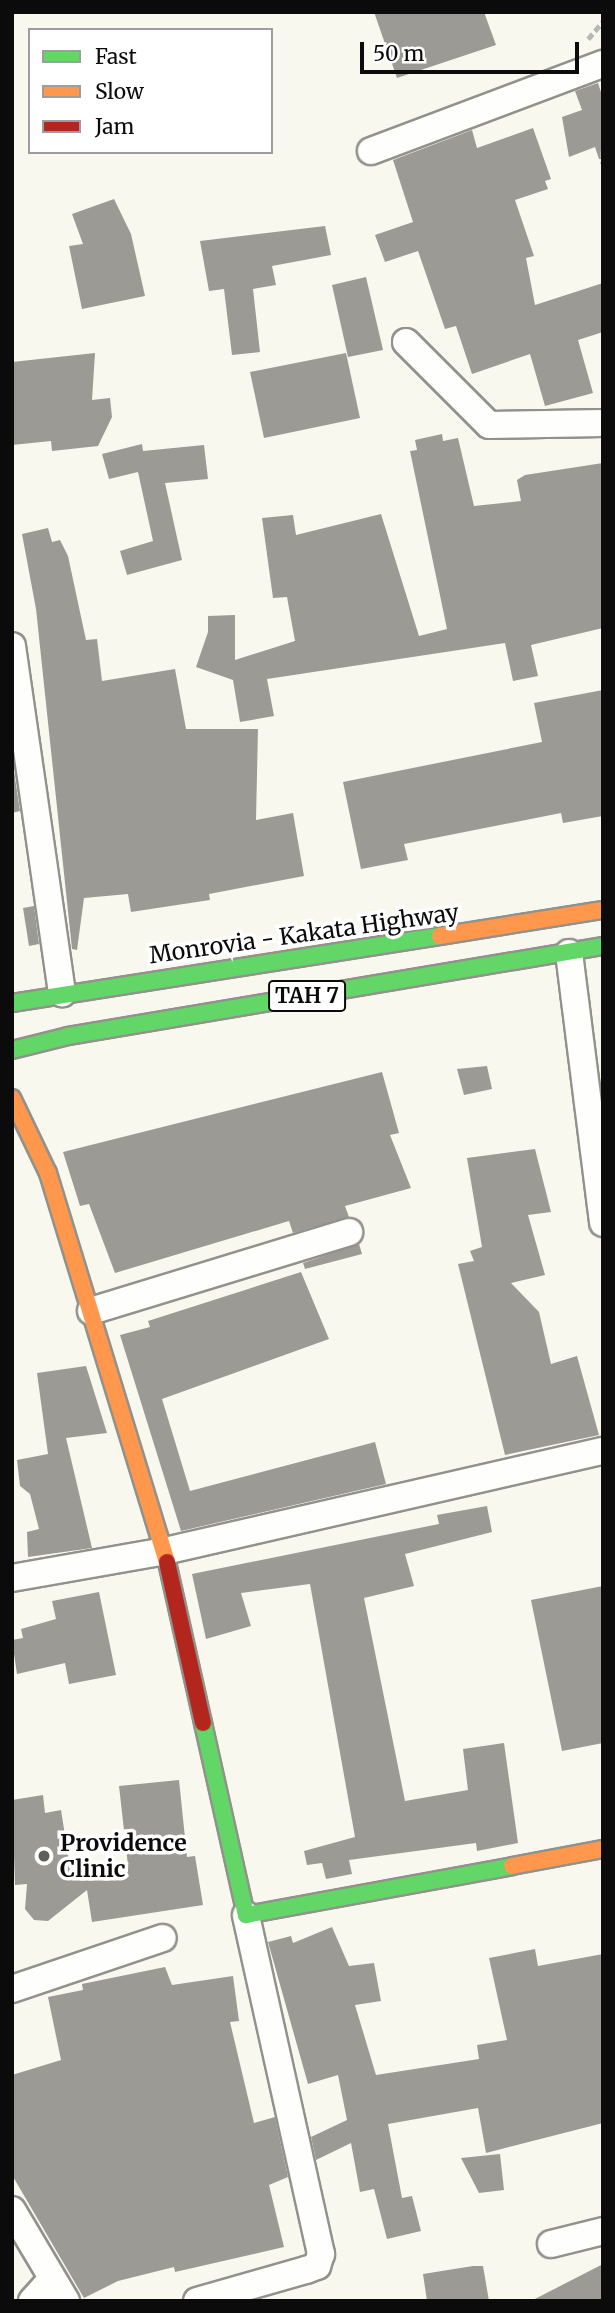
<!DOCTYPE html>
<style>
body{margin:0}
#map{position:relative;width:615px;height:2313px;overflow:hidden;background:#f9f8ee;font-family:Merriweather,serif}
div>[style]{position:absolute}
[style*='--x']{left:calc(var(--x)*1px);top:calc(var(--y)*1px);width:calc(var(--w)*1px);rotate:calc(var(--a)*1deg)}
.building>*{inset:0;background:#9c9a95}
.path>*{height:4.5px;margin-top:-2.25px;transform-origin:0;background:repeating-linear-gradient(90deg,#b7b7b5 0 7px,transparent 0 10.5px)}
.roads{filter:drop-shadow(2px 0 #92928d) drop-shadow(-2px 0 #92928d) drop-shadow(0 2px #92928d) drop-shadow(0 -2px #92928d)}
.street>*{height:26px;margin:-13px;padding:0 13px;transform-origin:13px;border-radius:13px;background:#fefefc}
.fast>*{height:16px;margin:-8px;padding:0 8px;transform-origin:8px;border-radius:8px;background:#63d668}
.slow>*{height:16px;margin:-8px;padding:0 8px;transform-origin:8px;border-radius:8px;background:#ff974d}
.jam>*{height:16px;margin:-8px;padding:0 8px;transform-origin:8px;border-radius:8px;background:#b3261e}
.dots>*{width:19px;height:19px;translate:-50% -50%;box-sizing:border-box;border:4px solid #fff;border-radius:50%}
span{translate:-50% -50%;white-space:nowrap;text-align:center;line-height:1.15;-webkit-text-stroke:7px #fff;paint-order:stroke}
.shield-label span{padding:2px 5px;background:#fff;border:2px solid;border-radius:5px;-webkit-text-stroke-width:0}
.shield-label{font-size:21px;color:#0b0b0b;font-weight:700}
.street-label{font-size:23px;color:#0b0b0b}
.poi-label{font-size:23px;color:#0b0b0b;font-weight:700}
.left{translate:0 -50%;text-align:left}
.frame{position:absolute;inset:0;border:14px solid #0b0b0b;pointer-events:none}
.legend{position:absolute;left:28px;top:28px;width:245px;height:126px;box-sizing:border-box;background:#fff;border:2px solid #9d9d9d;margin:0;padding:9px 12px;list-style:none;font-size:21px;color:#0b0b0b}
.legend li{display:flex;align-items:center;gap:14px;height:35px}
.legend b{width:35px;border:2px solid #9d9d9d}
.scale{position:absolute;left:360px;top:42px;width:219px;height:32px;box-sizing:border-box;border:4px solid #0b0b0b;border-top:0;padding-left:9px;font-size:21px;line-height:24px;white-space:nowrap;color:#0b0b0b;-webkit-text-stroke:5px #fff;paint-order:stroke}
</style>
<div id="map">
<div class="building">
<div style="clip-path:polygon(374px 12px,484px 12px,496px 45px,397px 78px)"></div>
<div style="clip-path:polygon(598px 83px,603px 98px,603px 159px,599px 159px,595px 147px,569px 157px,562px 117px,582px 110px,575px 91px)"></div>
<div style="clip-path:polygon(533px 128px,551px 179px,545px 181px,548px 189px,515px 200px,534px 256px,526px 258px,535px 305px,603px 283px,603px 332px,578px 340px,593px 393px,545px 406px,530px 354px,472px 374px,456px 326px,445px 329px,418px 251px,385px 262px,375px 235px,413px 222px,393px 160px,472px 130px,477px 148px)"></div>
<div style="clip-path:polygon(114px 199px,131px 234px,145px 296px,82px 309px,69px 246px,83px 244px,72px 214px)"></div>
<div style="clip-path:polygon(325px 226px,331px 255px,272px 266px,276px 285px,253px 289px,260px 352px,232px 355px,224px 289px,209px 291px,200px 241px)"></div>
<div style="clip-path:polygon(366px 277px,383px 350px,348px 357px,332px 285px)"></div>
<div style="clip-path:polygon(95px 353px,92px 400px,110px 398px,112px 417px,98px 446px,52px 451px,51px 441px,12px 445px,12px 362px)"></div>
<div style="clip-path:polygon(346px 353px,360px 418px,264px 438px,250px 372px)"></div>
<div style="clip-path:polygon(442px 434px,443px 441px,458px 438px,474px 506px,521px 501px,517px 480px,525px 475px,603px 463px,603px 628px,531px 645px,538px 676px,513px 681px,505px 643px,267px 679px,274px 716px,240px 722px,233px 680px,196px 667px,208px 632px,208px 616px,235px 615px,235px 660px,295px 641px,287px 597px,273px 598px,262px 518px,293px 515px,296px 535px,381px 514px,419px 636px,447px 629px,410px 451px,417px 450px,415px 440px)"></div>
<div style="clip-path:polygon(142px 444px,143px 451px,204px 445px,208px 479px,165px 483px,182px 560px,127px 575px,120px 551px,153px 541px,138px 472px,109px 479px,102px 454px)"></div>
<div style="clip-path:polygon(48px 528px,52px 542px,60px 540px,68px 556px,86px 640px,97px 639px,102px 681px,175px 669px,186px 729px,258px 729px,256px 820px,293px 813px,304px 876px,209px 894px,210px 900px,131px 912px,128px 894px,84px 898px,77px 950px,72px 949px,36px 609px,22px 534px)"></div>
<div style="clip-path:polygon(603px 690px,603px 816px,563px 823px,561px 813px,404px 844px,408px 860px,361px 869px,343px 782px,542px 742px,534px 703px)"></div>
<div style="clip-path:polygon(12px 758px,20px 811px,12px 813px)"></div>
<div style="clip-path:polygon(34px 906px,39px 944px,29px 946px,23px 908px)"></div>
<div style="clip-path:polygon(487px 1066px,492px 1089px,464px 1095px,457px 1069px)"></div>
<div style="clip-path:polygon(382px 1072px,399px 1133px,390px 1135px,411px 1188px,345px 1206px,349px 1217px,293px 1233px,289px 1221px,115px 1273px,89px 1204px,80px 1206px,63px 1152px)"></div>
<div style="clip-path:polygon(535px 1149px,551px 1212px,528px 1215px,545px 1275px,511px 1283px,539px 1312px,551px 1364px,577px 1356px,599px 1435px,505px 1455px,458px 1264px,474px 1261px,470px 1251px,482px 1247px,467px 1158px)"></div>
<div style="clip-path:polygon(359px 1244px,362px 1254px,305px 1269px,303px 1263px)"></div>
<div style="clip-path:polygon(301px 1272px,329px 1339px,162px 1399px,190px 1491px,375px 1442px,386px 1484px,181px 1531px,120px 1335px,150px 1327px,148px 1321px)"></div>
<div style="clip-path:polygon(86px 1366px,107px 1433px,66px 1438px,92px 1548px,28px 1557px,27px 1532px,39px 1529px,30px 1494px,20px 1486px,17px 1460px,48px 1454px,37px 1373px)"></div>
<div style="clip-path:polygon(487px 1506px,492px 1532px,405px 1554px,414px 1586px,364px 1598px,405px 1801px,468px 1790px,463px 1749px,504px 1743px,518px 1843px,477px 1851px,476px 1843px,349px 1860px,352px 1874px,326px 1879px,322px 1863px,307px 1865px,304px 1851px,355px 1837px,310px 1584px,241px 1593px,251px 1626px,206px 1639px,192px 1574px,439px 1524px,437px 1515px)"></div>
<div style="clip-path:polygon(603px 1586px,603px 1743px,562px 1751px,531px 1600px)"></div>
<div style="clip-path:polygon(99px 1592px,116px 1675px,69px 1684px,65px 1663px,17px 1674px,12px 1640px,23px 1638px,21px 1629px,56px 1619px,52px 1601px)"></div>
<div style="clip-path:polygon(179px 1780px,187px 1857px,195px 1856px,203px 1905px,92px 1922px,87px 1890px,48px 1921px,34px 1920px,25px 1909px,27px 1884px,15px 1885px,12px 1800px,43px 1795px,45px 1813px,61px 1810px,71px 1874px,128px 1866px,119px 1786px)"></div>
<div style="clip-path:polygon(332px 1927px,349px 1966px,374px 1963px,381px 2001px,355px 2005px,376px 2075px,479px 2059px,477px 2045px,507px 2040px,489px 1958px,535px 1949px,538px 1966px,603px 1954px,603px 2123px,486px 2153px,478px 2108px,388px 2124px,402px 2198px,412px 2196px,421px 2231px,387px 2239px,374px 2189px,360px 2192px,351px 2143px,316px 2160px,311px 2137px,347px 2120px,338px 2075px,308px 2084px,268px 1942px,291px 1936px,293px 1943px)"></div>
<div style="clip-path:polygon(165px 1967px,172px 1985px,233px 1976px,239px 2021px,230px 2022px,254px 2123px,275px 2117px,288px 2177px,269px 2185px,284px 2247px,175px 2272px,174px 2267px,118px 2281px,84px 2298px,12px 2175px,12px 2075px,61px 2060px,48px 1997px,83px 1990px,82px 1984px)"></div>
<div style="clip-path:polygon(500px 2154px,504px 2190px,479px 2193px,461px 2158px)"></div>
<div style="clip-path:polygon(603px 2264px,603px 2301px,531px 2301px)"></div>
<div style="clip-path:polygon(473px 2266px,483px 2266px,489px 2301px,427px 2301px,423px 2274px)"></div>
</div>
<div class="path">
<div style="--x:588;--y:39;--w:23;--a:-50"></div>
<div style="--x:603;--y:151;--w:13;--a:90"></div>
</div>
<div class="roads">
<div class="street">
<div style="--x:371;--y:151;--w:248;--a:-20.6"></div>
<div style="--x:406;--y:342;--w:117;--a:45"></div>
<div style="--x:489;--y:425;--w:114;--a:-1"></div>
<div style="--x:12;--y:646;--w:351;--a:81.8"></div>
<div style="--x:569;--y:953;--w:272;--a:82.8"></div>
<div style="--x:91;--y:1311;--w:270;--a:-17"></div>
<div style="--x:12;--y:1578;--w:155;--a:-10"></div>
<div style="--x:165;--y:1551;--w:449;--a:-12.9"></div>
<div style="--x:12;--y:1989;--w:159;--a:-18.7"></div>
<div style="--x:12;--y:2210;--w:106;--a:59.3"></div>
<div style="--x:551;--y:2244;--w:54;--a:-14"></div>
<div style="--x:32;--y:2301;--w:30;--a:-48"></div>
<div style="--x:197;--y:2301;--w:113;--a:-15.9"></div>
<div style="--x:306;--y:2270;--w:12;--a:-20"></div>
<div style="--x:317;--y:2266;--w:13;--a:-72"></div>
<div style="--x:321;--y:2254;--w:347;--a:-102.5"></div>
</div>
<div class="fast">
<div style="--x:12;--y:1003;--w:433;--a:-8.9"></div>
<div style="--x:12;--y:1050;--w:58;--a:-14"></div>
<div style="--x:68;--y:1036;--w:543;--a:-9.55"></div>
<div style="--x:203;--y:1723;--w:197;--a:77.4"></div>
<div style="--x:246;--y:1915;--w:270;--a:-10.4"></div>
</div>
<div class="slow">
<div style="--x:440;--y:936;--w:165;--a:-9.1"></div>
<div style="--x:12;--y:1098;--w:83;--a:64.4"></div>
<div style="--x:48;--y:1173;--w:407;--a:73"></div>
<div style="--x:512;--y:1866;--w:93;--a:-10.6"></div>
</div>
<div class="jam">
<div style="--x:167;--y:1562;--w:165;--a:77.4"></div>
</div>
</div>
<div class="dots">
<div style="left:44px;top:1856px;background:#5e5e5a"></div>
</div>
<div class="shield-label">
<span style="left:307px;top:996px">TAH 7</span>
</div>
<div class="street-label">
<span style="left:304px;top:934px;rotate:-8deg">Monrovia - Kakata Highway</span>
</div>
<div class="poi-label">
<span class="left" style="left:60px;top:1856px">Providence<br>Clinic</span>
</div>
<div class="frame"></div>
<ul class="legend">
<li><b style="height:9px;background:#63d668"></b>Fast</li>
<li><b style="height:9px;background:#ff974d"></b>Slow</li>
<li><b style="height:9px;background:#b3261e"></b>Jam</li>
</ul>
<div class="scale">50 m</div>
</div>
